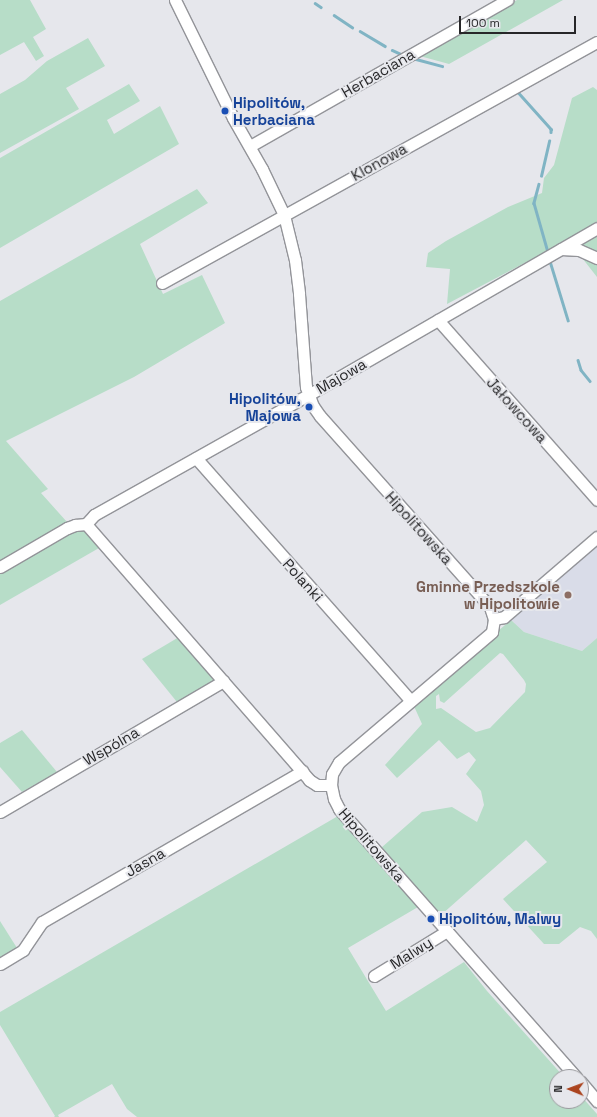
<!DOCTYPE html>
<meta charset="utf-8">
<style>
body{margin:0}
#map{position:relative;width:597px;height:1117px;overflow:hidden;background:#e6e7ec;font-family:"Space Grotesk",sans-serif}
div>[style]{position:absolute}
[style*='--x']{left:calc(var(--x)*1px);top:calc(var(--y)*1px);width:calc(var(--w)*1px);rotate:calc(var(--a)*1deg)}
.built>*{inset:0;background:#d9dce8}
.green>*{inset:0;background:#b7ddc8}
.stream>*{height:2.5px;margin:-1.25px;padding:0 1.25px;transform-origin:1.25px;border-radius:1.25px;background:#80b4c4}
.roads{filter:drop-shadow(1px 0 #939499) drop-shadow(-1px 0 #939499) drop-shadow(0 1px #939499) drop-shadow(0 -1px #939499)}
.minor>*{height:11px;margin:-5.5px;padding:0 5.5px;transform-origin:5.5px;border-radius:5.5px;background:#fff}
.dots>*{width:11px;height:11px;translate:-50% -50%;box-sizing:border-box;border:2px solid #e6e7ec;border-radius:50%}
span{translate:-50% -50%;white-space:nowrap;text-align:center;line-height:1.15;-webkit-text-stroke:4px #e6e7ec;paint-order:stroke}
.street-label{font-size:15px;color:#272729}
.transit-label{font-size:15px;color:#164399;font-weight:700}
.left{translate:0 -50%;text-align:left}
.right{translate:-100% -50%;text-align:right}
.education-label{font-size:15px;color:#785e54;font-weight:700}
.north{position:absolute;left:549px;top:1069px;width:40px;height:40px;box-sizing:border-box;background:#e6e7ec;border:1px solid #9a9a9e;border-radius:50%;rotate:271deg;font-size:11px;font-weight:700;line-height:16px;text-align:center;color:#272729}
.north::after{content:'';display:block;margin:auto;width:14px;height:18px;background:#ab441f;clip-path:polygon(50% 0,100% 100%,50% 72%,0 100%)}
.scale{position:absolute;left:459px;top:16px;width:117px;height:18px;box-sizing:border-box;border:2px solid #272729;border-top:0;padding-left:5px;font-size:12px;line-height:14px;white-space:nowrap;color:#272729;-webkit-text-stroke:3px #e6e7ec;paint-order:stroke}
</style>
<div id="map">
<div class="built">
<div style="clip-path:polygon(597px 543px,597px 638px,582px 651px,524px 632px,511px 620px)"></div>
</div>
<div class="green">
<div style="clip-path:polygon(0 0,30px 0,46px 29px,33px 37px,44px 56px,36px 61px,24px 42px,0 55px)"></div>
<div style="clip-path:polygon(517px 0,563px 0,449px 64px,416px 55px,439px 45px)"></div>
<div style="clip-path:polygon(88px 38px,105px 66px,66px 88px,79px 109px,0 153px,0 94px,25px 80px,47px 61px)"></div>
<div style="clip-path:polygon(129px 84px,140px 101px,107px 120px,114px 134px,160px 106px,179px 144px,0 248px,0 158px)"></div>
<div style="clip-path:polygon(593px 87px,597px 90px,597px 277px,568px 240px,447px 304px,450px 269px,426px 267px,428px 253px,446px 241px,508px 207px,542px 193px,544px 178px,554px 165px,572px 98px)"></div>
<div style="clip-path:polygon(197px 189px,208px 203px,140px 244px,163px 294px,202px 275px,225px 323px,134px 377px,6px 441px,48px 489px,41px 493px,67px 522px,0 561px,0 301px)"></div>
<div style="clip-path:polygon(81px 528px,99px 548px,0 605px,0 571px,70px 531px)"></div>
<div style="clip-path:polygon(evenodd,511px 620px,524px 632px,582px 651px,597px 638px,597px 939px,591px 931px,580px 927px,559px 944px,544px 944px,503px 899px,547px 862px,526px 840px,441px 915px,381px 848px,422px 812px,452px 807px,477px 822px,484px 805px,481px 791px,466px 774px,476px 760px,469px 752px,457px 759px,439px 740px,397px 778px,385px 765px,422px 724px,413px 704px,511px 620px,500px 653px,503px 654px,524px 680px,526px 684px,525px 692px,490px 728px,476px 732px,441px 708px,436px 709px,436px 696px,439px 694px,440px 701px,444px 703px,500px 653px)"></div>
<div style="clip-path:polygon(179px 637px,216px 679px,177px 702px,142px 659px)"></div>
<div style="clip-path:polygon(22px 730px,57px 772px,22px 792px,0 767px,0 743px)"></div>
<div style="clip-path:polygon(338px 816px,418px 907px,348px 948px,386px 1011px,464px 962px,487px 991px,564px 1077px,557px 1077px,557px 1101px,581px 1101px,581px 1096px,597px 1114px,597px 1117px,137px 1117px,127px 1109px,112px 1084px,58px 1115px,59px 1117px,54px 1117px,55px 1116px,0 1025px,0 1012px)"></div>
<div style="clip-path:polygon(0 921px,17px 948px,0 959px)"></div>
</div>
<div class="stream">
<div style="--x:315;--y:3;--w:7;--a:34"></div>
<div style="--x:334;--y:15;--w:22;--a:34"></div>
<div style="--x:360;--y:31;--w:29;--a:31"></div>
<div style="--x:392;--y:50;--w:12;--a:24"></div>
<div style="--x:416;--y:59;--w:27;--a:15"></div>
<div style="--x:518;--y:92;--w:50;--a:48.3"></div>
<div style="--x:551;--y:129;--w:3;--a:90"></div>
<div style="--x:541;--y:176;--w:36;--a:-77"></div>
<div style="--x:539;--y:184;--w:20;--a:105"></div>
<div style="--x:534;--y:203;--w:51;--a:74.1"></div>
<div style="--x:550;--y:261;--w:62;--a:73"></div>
<div style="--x:578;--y:360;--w:10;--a:73"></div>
<div style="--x:581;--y:370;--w:14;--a:51"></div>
</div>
<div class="roads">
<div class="minor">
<div style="--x:175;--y:0;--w:131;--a:63.8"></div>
<div style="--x:233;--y:118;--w:59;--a:60.4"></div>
<div style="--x:262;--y:169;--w:51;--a:64.4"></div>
<div style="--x:284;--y:215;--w:46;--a:76.3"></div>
<div style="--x:295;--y:260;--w:34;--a:83"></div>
<div style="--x:299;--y:294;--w:93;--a:85.7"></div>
<div style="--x:306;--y:387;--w:20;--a:70"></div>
<div style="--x:313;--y:406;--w:12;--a:55"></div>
<div style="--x:320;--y:416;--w:256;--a:48.3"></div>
<div style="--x:490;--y:607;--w:13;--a:72"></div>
<div style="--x:494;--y:619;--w:13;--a:99"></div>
<div style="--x:492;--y:632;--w:201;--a:139.6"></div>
<div style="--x:339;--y:762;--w:14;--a:120"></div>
<div style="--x:332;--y:774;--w:11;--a:95"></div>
<div style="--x:331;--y:785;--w:14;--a:78"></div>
<div style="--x:334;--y:799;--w:11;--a:63"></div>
<div style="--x:339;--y:809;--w:358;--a:48.5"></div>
<div style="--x:250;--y:146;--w:296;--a:-29.6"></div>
<div style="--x:561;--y:249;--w:18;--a:3"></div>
<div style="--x:579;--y:250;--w:20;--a:24"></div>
<div style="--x:162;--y:283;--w:497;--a:-29"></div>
<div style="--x:438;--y:320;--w:240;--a:48.5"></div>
<div style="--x:196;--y:458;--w:324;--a:48.5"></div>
<div style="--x:86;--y:524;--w:12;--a:-48"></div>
<div style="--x:94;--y:515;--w:245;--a:-29.3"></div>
<div style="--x:308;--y:395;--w:334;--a:-30"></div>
<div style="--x:86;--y:524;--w:340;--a:48.9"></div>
<div style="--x:309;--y:780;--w:9;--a:32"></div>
<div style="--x:317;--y:785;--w:14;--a:0"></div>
<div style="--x:0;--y:567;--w:78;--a:-30.2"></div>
<div style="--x:67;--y:528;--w:9;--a:-21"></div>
<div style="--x:75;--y:525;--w:11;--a:-5"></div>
<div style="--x:494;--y:619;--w:10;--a:-11"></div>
<div style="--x:504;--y:617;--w:123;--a:-40.7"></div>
<div style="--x:0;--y:812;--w:259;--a:-30.4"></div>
<div style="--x:0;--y:964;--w:27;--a:-31"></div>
<div style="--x:23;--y:950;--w:34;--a:-56"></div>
<div style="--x:42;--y:922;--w:301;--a:-30.1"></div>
<div style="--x:374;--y:976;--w:86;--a:-31.7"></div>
<div style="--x:581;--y:1082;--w:25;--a:50"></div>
</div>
</div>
<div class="dots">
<div style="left:225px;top:111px;background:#1a4fb4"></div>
<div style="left:309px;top:407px;background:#1a4fb4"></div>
<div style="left:568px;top:595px;background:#8d6e63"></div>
<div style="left:431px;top:919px;background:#1a4fb4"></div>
</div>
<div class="street-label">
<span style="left:378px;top:73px;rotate:-30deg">Herbaciana</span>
<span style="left:379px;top:162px;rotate:-29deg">Klonowa</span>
<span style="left:341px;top:376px;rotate:-30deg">Majowa</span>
<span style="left:517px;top:410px;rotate:48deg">Jałowcowa</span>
<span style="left:419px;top:528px;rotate:48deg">Hipolitowska</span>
<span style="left:303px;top:580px;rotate:48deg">Polanki</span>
<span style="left:111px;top:746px;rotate:-30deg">Wspólna</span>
<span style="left:372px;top:845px;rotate:49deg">Hipolitowska</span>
<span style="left:145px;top:862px;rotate:-30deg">Jasna</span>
<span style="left:411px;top:953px;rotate:-32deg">Malwy</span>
</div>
<div class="transit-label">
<span class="left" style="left:233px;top:111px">Hipolitów,<br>Herbaciana</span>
<span class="right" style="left:301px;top:407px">Hipolitów,<br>Majowa</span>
<span class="left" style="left:439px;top:919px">Hipolitów, Malwy</span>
</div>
<div class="education-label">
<span class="right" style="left:560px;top:595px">Gminne Przedszkole<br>w Hipolitowie</span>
</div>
<div class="north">N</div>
<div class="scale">100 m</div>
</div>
